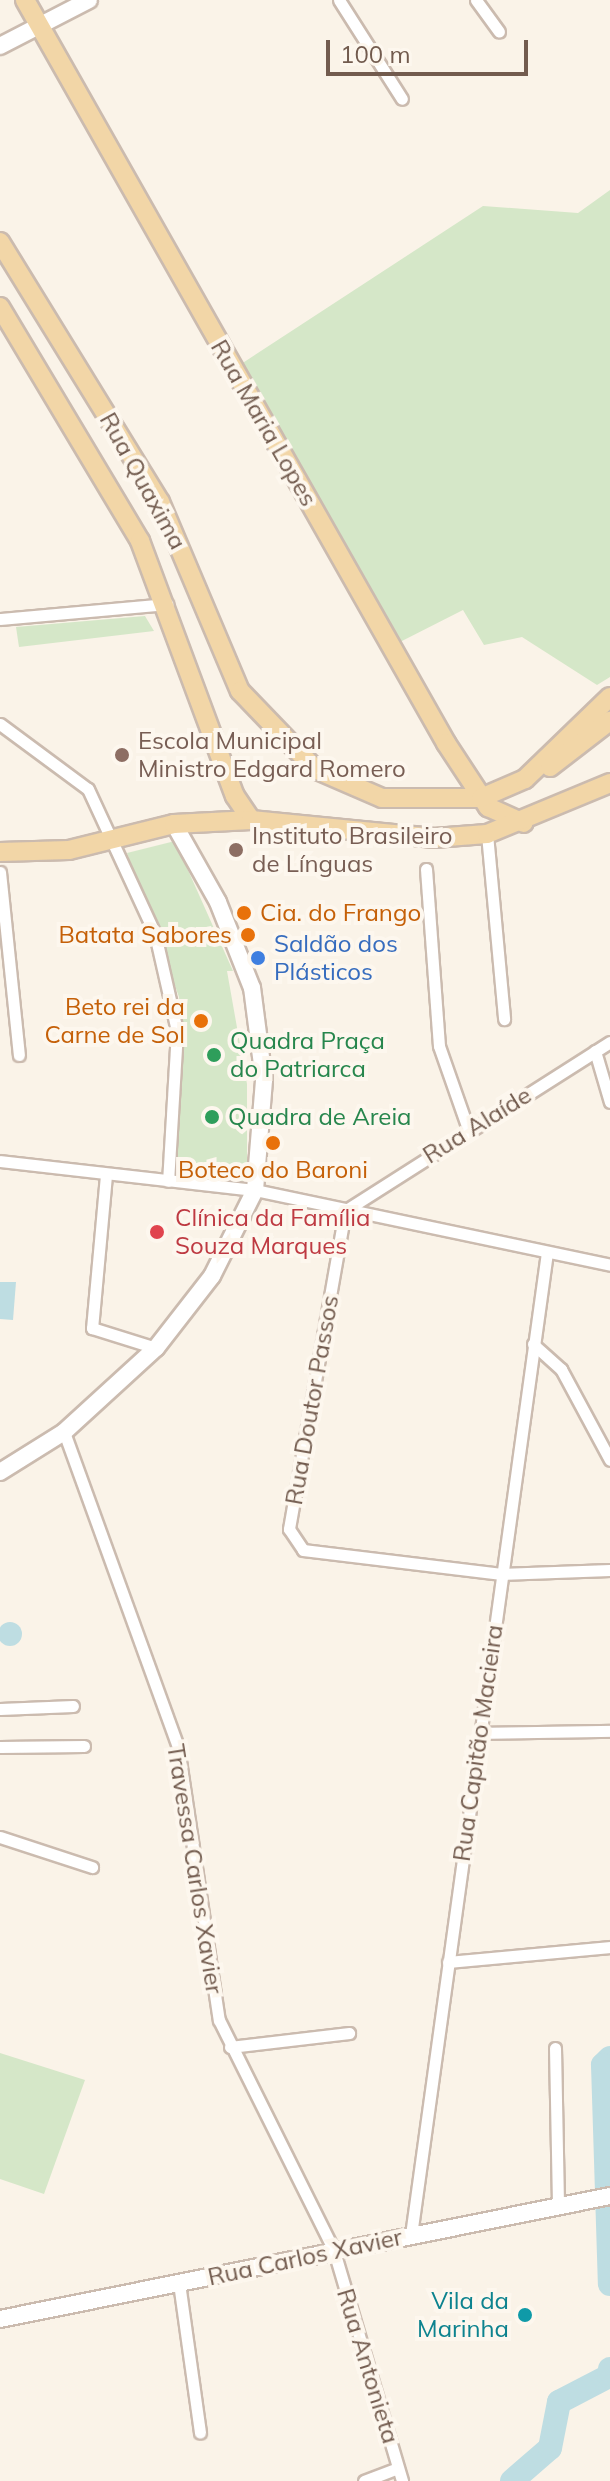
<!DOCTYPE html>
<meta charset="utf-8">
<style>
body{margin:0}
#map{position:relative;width:610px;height:2481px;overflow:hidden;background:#faf3e8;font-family:Mulish,sans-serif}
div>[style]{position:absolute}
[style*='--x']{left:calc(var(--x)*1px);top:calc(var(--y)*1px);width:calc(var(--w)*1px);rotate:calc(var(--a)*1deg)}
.green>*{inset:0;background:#d5e7c8}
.water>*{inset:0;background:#bedde2}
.round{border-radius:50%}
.river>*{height:24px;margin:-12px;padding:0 12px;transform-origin:12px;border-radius:12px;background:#bedde2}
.roads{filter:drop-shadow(2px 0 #cbbbaf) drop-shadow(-2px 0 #cbbbaf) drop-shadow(0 2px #cbbbaf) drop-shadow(0 -2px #cbbbaf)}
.street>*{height:11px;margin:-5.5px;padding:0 5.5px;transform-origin:5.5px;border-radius:5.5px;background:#fff}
.secondary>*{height:16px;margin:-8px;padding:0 8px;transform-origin:8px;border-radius:8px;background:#fff}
.primary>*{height:18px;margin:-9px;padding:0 9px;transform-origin:9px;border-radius:9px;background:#f2d6a7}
.dots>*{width:22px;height:22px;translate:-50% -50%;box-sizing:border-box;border:4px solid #fdf7ee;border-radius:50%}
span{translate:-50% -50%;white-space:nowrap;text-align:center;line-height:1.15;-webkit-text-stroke:8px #fdf7ee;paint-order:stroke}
.street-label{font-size:24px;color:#725b4e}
.education-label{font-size:24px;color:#785e54}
.left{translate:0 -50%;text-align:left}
.food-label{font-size:24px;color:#c56008}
.right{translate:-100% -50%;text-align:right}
.shop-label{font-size:24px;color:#366cbe}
.leisure-label{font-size:24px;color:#27864d}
.health-label{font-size:24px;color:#be3a42}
.culture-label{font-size:24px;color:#0d838f}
.scale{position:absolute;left:326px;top:40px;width:202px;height:36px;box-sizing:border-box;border:4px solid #725b4e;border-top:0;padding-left:10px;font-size:24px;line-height:28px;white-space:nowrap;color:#725b4e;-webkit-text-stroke:6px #fdf7ee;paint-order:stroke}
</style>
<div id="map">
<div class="green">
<div style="clip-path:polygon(610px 190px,610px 677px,597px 685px,522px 637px,484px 645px,463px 610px,396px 644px,238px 366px,483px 206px,578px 213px)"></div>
<div style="clip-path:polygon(145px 616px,154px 631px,19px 647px,16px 627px)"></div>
<div style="clip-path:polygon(175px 841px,233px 971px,227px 971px,247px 1084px,247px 1181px,174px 1177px,183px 1057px,179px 997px,127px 853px)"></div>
<div style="clip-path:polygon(0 2053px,85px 2080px,44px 2194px,0 2179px)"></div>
</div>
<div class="water">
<div style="clip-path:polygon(0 1282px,16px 1282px,13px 1320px,0 1319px)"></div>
<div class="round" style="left:-2px;top:1622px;width:24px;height:24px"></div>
</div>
<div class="river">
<div style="--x:610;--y:2058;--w:10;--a:135"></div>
<div style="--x:603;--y:2065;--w:219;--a:88.2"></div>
<div style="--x:512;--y:2481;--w:50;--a:-41"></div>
<div style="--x:550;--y:2448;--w:47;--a:-78.9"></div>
<div style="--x:559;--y:2402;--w:56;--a:-27.5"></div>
<div style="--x:609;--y:2376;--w:7;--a:-82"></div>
</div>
<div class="roads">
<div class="street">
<div style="--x:339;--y:0;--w:117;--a:57.5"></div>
<div style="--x:476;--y:0;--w:39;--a:54"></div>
<div style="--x:0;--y:619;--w:168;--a:-5.1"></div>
<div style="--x:0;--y:724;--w:109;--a:36.5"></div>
<div style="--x:88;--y:789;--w:160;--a:65.2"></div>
<div style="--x:155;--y:934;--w:99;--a:77.2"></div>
<div style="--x:177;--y:1031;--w:150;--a:93.4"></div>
<div style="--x:487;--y:834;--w:186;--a:84.7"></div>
<div style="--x:426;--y:869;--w:177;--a:85.8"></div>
<div style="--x:439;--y:1046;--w:88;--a:70.7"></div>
<div style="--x:0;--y:872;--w:184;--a:84.1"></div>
<div style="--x:610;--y:1042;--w:314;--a:147.5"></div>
<div style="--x:345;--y:1211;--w:323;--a:100"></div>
<div style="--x:289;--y:1529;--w:25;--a:56"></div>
<div style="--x:303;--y:1550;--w:198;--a:6.9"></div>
<div style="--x:500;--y:1574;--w:110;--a:-2.1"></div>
<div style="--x:595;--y:1051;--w:53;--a:73.6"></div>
<div style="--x:0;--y:1161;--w:257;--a:6.5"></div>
<div style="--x:255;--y:1190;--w:363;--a:11.9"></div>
<div style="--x:106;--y:1175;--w:154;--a:95.2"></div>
<div style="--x:92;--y:1328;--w:67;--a:17.4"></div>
<div style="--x:533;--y:1344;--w:38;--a:42"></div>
<div style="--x:561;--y:1369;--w:103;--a:61.7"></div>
<div style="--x:64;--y:1432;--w:335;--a:70.1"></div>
<div style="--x:178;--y:1747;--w:276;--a:81.5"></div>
<div style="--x:219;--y:2020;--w:258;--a:63.5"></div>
<div style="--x:334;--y:2251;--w:240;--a:73.5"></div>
<div style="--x:0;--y:1709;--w:73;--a:-2.4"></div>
<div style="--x:480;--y:1733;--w:130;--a:-0.9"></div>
<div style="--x:0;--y:1747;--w:84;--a:-0.7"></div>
<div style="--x:0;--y:1837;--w:97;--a:18.1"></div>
<div style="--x:448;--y:1962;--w:163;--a:-5.3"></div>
<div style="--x:230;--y:2047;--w:120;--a:-6.7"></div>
<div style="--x:555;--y:2048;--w:158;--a:88.9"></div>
<div style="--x:411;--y:2235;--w:992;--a:-82.12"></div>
<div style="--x:179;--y:2283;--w:151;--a:82"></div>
<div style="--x:364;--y:2481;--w:36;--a:-21"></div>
</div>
<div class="secondary">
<div style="--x:0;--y:46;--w:100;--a:-27.3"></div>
<div style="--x:0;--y:1472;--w:75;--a:-32"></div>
<div style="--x:64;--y:1432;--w:125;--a:-42.4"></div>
<div style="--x:156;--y:1348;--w:91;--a:-52.1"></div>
<div style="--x:212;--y:1276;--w:96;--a:-63.4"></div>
<div style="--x:255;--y:1190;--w:110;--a:-85.3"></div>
<div style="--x:264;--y:1080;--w:93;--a:-97.4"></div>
<div style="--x:252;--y:988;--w:92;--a:-111.6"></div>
<div style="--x:218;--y:902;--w:90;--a:-119.4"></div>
<div style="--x:0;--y:2319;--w:622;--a:-11.4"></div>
</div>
<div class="primary">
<div style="--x:25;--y:0;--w:854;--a:60.46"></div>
<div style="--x:446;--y:743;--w:77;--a:56.7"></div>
<div style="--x:488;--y:807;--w:39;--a:24"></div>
<div style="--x:0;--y:242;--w:305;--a:58.4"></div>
<div style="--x:160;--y:502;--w:205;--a:67.1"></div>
<div style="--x:240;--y:691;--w:108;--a:46.1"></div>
<div style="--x:315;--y:769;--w:73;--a:23.4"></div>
<div style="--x:382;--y:798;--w:99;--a:0"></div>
<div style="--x:481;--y:798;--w:48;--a:-23.4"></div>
<div style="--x:525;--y:779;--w:118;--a:-44"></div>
<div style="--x:0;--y:307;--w:273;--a:59.1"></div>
<div style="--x:140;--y:541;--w:272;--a:69.6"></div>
<div style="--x:235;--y:796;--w:29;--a:56"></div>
<div style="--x:550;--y:767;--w:76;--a:-37.5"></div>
<div style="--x:0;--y:852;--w:69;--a:-1.7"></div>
<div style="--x:69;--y:850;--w:108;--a:-13.9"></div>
<div style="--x:174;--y:824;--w:77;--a:-3"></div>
<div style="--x:251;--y:820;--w:184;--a:5.6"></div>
<div style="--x:434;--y:838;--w:53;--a:-4.3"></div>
<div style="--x:487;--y:834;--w:133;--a:-22.5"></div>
</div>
</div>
<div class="dots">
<div style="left:122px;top:755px;background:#8d6e63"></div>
<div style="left:236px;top:850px;background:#8d6e63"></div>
<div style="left:244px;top:913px;background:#e8710a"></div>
<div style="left:248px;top:935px;background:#e8710a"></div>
<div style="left:258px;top:958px;background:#3f7fe0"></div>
<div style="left:201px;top:1021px;background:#e8710a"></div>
<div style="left:214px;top:1055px;background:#2e9e5b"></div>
<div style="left:212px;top:1117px;background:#2e9e5b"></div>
<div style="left:273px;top:1143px;background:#e8710a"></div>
<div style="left:157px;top:1232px;background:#e0444e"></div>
<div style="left:525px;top:2315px;background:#0f9aa8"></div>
</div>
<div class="street-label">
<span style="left:264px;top:423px;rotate:60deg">Rua Maria Lopes</span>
<span style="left:143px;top:481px;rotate:61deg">Rua Quaxima</span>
<span style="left:477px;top:1125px;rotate:-32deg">Rua Alaíde</span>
<span style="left:312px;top:1400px;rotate:-80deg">Rua Doutor Passos</span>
<span style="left:478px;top:1743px;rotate:-82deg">Rua Capitão Macieira</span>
<span style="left:195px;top:1869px;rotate:81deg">Travessa Carlos Xavier</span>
<span style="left:305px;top:2257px;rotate:-12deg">Rua Carlos Xavier</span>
<span style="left:368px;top:2366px;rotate:73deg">Rua Antonieta</span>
</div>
<div class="education-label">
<span class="left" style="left:138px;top:755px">Escola Municipal<br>Ministro Edgard Romero</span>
<span class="left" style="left:252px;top:850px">Instituto Brasileiro<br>de Línguas</span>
</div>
<div class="food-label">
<span class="left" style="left:260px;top:913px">Cia. do Frango</span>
<span class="right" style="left:232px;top:935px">Batata Sabores</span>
<span class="right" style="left:185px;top:1021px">Beto rei da<br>Carne de Sol</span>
<span style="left:273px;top:1170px">Boteco do Baroni</span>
</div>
<div class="shop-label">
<span class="left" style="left:274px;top:958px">Saldão dos<br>Plásticos</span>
</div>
<div class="leisure-label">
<span class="left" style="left:230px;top:1055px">Quadra Praça<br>do Patriarca</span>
<span class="left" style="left:228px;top:1117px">Quadra de Areia</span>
</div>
<div class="health-label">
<span class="left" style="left:175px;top:1232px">Clínica da Família<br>Souza Marques</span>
</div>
<div class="culture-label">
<span class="right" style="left:509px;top:2315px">Vila da<br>Marinha</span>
</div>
<div class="scale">100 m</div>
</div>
